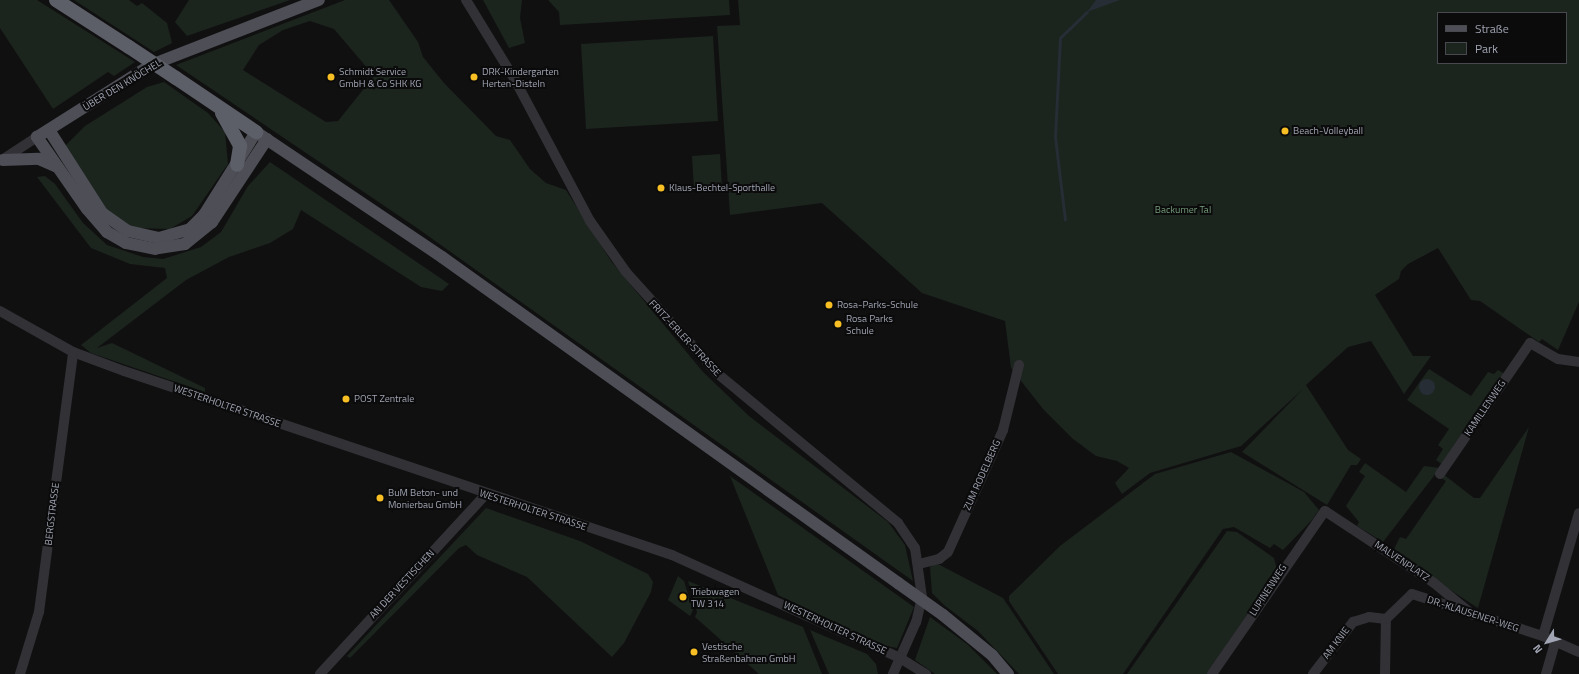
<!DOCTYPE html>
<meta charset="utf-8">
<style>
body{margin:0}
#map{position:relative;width:1579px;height:674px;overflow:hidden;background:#101011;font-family:"Titillium Web",sans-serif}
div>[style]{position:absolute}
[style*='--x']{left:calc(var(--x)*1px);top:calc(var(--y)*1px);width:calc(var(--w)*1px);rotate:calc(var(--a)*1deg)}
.green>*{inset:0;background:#1c241e}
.water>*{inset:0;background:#262d35}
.round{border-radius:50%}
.stream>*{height:2.5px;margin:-1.25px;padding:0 1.25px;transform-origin:1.25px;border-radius:1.25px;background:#262d35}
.minor>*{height:10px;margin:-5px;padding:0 5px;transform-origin:5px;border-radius:5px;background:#313136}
.major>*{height:12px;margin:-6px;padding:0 6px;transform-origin:6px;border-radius:6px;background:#4d4e56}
.highway>*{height:14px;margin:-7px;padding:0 7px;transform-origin:7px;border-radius:7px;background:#5d5f68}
.major-bridge>*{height:12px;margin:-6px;padding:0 6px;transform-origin:6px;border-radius:6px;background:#4d4e56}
.highway-bridge>*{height:14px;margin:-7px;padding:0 7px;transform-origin:7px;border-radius:7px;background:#5d5f68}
.dots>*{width:11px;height:11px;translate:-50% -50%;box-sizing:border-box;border:2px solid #0b0b0c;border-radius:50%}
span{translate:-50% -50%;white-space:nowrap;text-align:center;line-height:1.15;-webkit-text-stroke:4px #0b0b0c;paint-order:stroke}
.poi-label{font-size:10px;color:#a1a5b3}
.left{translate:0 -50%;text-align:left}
.street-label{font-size:10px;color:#a1a5b3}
.park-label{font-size:10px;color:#779f7c}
.legend{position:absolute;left:1437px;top:12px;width:130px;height:52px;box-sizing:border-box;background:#0b0b0c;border:1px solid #47494f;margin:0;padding:5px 7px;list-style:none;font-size:12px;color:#a1a5b3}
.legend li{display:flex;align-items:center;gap:8px;height:20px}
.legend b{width:20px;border:1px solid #47494f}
.north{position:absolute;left:1527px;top:622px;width:40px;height:40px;-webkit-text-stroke:3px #0b0b0c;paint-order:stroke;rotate:233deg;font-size:11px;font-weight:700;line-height:16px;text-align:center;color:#a1a5b3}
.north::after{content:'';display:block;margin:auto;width:14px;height:18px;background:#a1a5b3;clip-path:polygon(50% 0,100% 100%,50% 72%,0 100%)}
</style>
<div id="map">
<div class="green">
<div style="clip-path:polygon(0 0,37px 0,135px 62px,114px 76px,108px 72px,53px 109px,0 28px)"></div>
<div style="clip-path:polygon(74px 0,129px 0,137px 6px,142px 3px,167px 23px,172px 43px,154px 52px)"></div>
<div style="clip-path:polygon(189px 0,290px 0,187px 36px,175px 22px)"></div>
<div style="clip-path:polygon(evenodd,345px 0,389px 0,418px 42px,423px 57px,444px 83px,496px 136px,510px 140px,530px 169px,546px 183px,566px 190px,611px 261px,703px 372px,749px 416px,888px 522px,905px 545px,913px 581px,417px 228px,176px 65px,345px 0,310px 21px,334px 29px,374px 76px,338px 121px,326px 122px,243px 70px,259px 45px,283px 30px,310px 21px)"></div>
<div style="clip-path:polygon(483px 0,522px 0,520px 18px,525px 43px,509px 48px)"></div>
<div style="clip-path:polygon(548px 0,729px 0,730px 15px,560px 25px,559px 12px)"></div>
<div style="clip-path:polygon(evenodd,738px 0,1579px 0,1579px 302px,1558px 350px,1542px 339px,1539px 342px,1480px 301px,1471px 300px,1438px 248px,1408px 264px,1401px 271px,1399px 279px,1375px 295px,1413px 356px,1431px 356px,1404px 394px,1371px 341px,1348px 347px,1306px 385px,1348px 450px,1361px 459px,1357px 465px,1351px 465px,1327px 505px,1242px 452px,1303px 389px,1241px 446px,1150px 473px,1122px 494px,1115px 483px,1129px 468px,1117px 461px,1096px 456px,1073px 439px,1043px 409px,1011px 368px,1005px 321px,922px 293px,822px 203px,730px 215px,717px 26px,740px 25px,738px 0,1438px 13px,1566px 13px,1566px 63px,1438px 63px,1438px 13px)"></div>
<div style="clip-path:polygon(713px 36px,718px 121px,586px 129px,581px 44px)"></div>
<div style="clip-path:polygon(164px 82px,208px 113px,225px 132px,228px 164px,192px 216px,170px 229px,132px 228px,108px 214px,65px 146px,85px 126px,147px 87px)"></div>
<div style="clip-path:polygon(720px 154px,722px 188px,694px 189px,692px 156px)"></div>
<div style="clip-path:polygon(270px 162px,449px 284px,442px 291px,421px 287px,301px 210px,293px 229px,270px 243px,229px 257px,186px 280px,97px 348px,112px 343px,205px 388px,205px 392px,91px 353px,81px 345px,167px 278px,165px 268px,130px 264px,91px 248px,37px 177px,45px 176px,55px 184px,83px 223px,107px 245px,143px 257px,163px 259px,201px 247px,221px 232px,248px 186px)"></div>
<div style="clip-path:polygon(1429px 369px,1471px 396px,1488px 372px,1494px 374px,1498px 370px,1505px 374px,1443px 465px,1436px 460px,1443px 449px,1438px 445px,1449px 429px,1407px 400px)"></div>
<div style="clip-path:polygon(1529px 427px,1478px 608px,1398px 556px,1394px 549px,1400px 537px,1406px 539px,1446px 481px,1441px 478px,1443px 474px,1474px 498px,1480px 498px)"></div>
<div style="clip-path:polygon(1231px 452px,1304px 492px,1319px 510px,1312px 520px,1283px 550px,1274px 544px,1270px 548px,1234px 527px,1223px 529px,1123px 674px,1058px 674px,1009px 601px,1009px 596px,1060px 546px,1155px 474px)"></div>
<div style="clip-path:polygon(1365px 463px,1406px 492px,1424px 466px,1440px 468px,1383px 542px,1357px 526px,1359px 522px,1346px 506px,1365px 476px,1359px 472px)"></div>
<div style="clip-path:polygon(730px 476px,914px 607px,897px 648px,881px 645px,778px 595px)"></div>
<div style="clip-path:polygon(486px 508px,580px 541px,648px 574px,653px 582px,651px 592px,624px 643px,612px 657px,527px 577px,477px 555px,466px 545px,459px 548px,350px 658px,347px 656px)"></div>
<div style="clip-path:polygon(1227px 531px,1237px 532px,1274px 558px,1277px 570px,1207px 674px,1127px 674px)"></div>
<div style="clip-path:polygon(936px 563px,1003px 598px,1054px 674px,1019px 674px,978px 631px,944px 605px,932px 593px,930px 567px)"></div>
<div style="clip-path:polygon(678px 576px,684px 581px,693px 610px,690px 616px,668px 600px)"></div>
<div style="clip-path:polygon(688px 581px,803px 627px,822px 674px,759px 674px,695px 617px,697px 612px)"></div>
<div style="clip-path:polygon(930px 617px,967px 644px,997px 674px,935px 674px,915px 660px)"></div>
<div style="clip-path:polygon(810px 630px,867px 654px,876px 664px,878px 674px,829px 674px)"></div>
</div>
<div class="water">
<div style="clip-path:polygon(1096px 0,1120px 0,1087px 12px)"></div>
<div class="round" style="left:1419px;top:379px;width:16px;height:16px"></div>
</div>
<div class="stream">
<div style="--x:1065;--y:220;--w:84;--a:-96.9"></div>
<div style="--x:1055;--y:137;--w:99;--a:-87.1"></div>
<div style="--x:1060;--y:38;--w:37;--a:-44"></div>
</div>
<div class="minor">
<div style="--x:466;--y:0;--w:94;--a:58.5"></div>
<div style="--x:515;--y:80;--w:160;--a:62"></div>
<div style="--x:590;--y:221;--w:62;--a:54.8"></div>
<div style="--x:626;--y:272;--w:137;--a:48"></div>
<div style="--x:718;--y:374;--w:234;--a:39.6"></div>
<div style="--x:898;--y:523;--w:30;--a:56"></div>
<div style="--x:915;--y:548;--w:49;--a:81.9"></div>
<div style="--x:922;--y:597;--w:26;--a:103"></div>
<div style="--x:916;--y:622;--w:57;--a:113.9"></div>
<div style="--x:2;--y:160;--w:42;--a:-33.3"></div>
<div style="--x:0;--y:311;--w:84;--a:29.3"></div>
<div style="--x:73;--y:352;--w:54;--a:20.4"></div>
<div style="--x:124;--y:371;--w:578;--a:18.56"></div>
<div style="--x:672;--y:555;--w:250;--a:24.3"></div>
<div style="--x:900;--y:658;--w:31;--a:32"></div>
<div style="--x:1440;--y:474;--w:159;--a:-55.5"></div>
<div style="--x:1530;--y:343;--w:32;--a:30"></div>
<div style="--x:1558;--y:359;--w:21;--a:8"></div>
<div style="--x:919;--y:564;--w:21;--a:-14"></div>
<div style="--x:939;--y:559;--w:11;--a:-38"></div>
<div style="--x:948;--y:552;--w:134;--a:-65.7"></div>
<div style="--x:1003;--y:430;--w:67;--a:-76.2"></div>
<div style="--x:1543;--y:636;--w:128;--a:-73.7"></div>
<div style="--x:20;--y:674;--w:65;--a:-73"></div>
<div style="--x:39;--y:612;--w:262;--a:-82.5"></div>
<div style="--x:320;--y:674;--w:243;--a:-47.3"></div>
<div style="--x:1212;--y:674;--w:198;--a:-55.3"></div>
<div style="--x:1325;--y:511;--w:131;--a:33.4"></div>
<div style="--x:1434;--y:583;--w:50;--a:39.4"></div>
<div style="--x:1313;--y:674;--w:66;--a:-52.4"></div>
<div style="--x:1353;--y:622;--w:17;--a:-17"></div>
<div style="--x:1369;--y:617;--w:17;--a:7"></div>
<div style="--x:1385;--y:674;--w:55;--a:-89"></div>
<div style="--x:1386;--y:619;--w:36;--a:-44"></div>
<div style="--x:1412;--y:594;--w:138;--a:17.8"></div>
<div style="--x:1543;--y:636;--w:39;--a:24"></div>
<div style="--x:1546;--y:674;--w:33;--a:-74"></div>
</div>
<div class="major">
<div style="--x:49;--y:130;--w:98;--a:57.4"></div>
<div style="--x:102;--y:213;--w:32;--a:35"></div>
<div style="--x:128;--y:231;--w:32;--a:13"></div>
<div style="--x:159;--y:238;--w:32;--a:-16"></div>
<div style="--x:190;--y:229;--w:20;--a:-45"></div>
<div style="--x:204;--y:215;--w:98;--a:-57.9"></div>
<div style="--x:256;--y:132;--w:224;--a:33.9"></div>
<div style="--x:442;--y:257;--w:561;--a:35.56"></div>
<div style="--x:267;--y:139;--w:100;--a:123.5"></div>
<div style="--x:212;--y:222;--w:35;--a:141"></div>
<div style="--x:185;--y:244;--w:30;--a:171"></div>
<div style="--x:155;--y:249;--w:30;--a:-168"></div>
<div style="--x:126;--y:243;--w:22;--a:-150"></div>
<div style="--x:107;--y:232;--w:30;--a:-131"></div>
<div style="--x:87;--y:209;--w:88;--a:-124.8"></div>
<div style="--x:37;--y:137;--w:135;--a:-32.3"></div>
<div style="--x:151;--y:65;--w:180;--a:-21.2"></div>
<div style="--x:3;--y:160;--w:36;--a:-2"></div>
<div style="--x:39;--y:159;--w:20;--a:24"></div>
<div style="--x:943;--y:615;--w:63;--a:39.2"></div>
<div style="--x:992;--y:655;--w:25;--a:50"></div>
</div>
<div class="highway">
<div style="--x:56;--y:0;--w:87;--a:32.8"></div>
<div style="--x:176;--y:78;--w:97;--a:34"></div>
<div style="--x:222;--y:113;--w:38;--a:61"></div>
<div style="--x:240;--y:146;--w:19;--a:99"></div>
</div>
<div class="major-bridge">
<div style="--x:898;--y:583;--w:55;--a:35.4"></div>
</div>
<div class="highway-bridge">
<div style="--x:129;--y:47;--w:56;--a:33.4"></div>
</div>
<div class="dots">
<div style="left:331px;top:77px;background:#f7bf23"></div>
<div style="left:474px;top:77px;background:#f7bf23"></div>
<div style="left:1285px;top:131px;background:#f7bf23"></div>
<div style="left:661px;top:188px;background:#f7bf23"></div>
<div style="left:829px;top:305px;background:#f7bf23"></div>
<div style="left:838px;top:324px;background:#f7bf23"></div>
<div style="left:346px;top:399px;background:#f7bf23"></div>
<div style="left:380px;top:498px;background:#f7bf23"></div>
<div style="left:683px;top:597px;background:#f7bf23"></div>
<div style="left:694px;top:652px;background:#f7bf23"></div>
</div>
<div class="poi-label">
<span class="left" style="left:339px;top:77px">Schmidt Service<br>GmbH &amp; Co SHK KG</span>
<span class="left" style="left:482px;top:77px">DRK-Kindergarten<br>Herten-Disteln</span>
<span class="left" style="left:1293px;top:131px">Beach-Volleyball</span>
<span class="left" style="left:669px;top:188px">Klaus-Bechtel-Sporthalle</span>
<span class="left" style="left:837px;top:305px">Rosa-Parks-Schule</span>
<span class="left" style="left:846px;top:324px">Rosa Parks<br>Schule</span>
<span class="left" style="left:354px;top:399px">POST Zentrale</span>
<span class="left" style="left:388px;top:498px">BuM Beton- und<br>Monierbau GmbH</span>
<span class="left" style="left:691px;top:597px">Triebwagen<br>TW 314</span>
<span class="left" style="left:702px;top:652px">Vestische<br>Straßenbahnen GmbH</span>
</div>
<div class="street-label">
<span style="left:122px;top:85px;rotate:-31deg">ÜBER DEN KNÖCHEL</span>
<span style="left:685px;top:338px;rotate:47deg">FRITZ-ERLER-STRASSE</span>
<span style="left:227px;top:406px;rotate:19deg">WESTERHOLTER STRASSE</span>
<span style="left:1485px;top:408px;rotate:-56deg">KAMILLENWEG</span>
<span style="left:982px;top:475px;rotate:-66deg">ZUM RODELBERG</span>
<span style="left:533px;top:510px;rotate:18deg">WESTERHOLTER STRASSE</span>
<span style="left:52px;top:514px;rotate:-83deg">BERGSTRASSE</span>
<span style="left:1402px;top:561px;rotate:34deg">MALVENPLATZ</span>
<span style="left:402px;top:584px;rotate:-47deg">AN DER VESTISCHEN</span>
<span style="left:1268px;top:590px;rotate:-57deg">LUPINENWEG</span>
<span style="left:1473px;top:614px;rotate:18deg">DR.-KLAUSENER-WEG</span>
<span style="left:835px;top:628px;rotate:25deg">WESTERHOLTER STRASSE</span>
<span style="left:1336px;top:643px;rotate:-53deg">AM KNIE</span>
</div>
<div class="park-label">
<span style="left:1183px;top:210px">Backumer Tal</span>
</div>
<ul class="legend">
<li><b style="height:5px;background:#4d4e56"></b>Straße</li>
<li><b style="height:11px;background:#1c241e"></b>Park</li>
</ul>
<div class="north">N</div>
</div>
